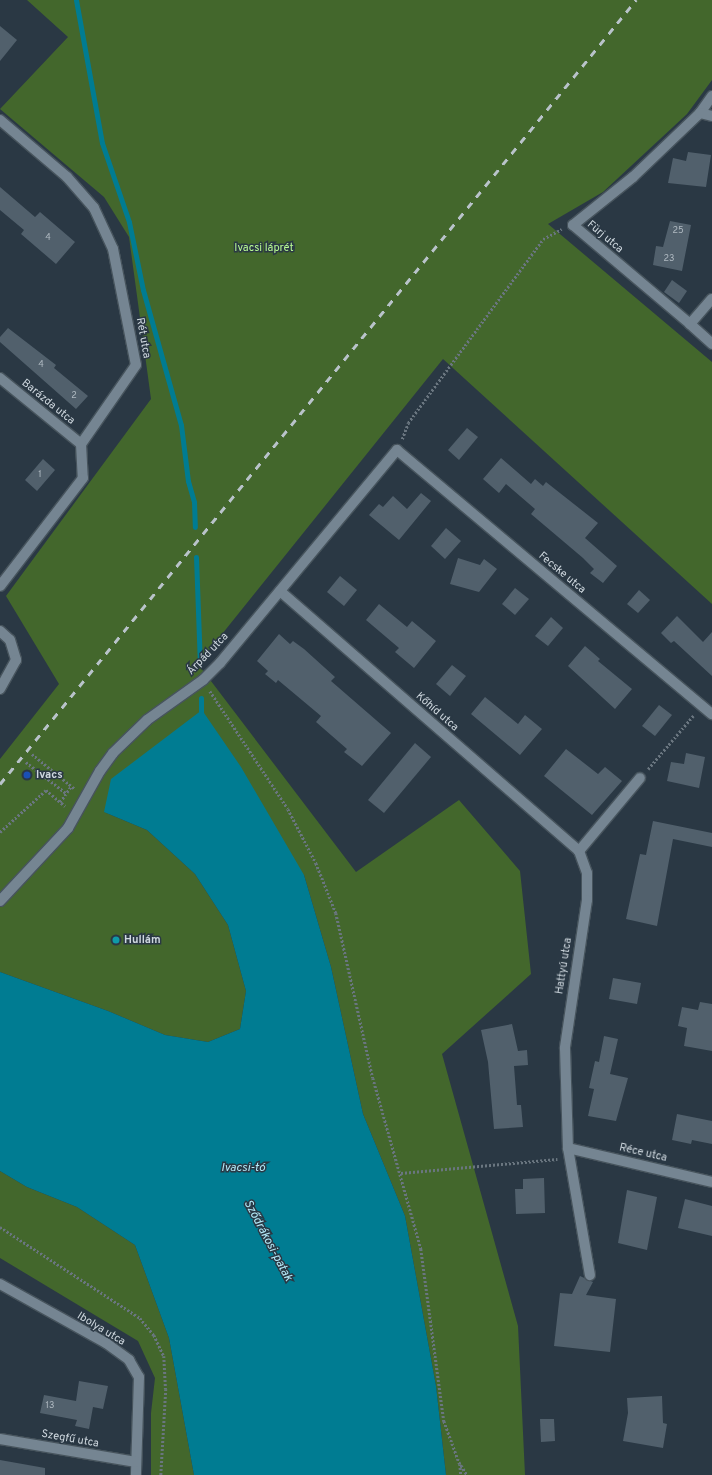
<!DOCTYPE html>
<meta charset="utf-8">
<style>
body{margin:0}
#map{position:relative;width:712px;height:1475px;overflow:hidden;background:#2a3844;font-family:Overpass,sans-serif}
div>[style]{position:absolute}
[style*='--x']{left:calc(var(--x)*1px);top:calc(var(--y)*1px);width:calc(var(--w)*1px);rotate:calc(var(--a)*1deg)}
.green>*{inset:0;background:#43672c}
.water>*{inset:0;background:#007c92}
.stream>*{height:5px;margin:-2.5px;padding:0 2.5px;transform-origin:2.5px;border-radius:2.5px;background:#007c92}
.building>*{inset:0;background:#51606c}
.path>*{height:2.5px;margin-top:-1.25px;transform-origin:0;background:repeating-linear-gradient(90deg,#6a7680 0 2px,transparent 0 4px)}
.roads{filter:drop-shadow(1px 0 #47545d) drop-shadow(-1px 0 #47545d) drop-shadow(0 1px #47545d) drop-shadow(0 -1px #47545d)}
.minor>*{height:10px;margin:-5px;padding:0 5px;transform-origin:5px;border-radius:5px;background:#758592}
.rail>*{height:3px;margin-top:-1.5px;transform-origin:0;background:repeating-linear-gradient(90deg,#b9c3ca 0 7px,transparent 0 14px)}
.dots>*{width:11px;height:11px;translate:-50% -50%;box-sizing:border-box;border:2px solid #2a3844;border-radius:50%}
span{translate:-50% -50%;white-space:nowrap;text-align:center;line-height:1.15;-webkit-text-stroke:3px #2a3844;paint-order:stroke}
.number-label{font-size:9px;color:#b0bac2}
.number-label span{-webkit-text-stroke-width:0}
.street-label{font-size:11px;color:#cfd8df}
.park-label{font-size:11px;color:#b8fa92}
.poi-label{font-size:11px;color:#cfd8df;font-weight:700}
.left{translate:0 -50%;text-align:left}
.water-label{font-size:12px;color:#b4ebfa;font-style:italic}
</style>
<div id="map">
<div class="green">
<div style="clip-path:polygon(27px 0,712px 0,712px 80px,687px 114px,603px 192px,548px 224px,712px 362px,712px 604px,443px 359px,198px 664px,356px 872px,459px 800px,520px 871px,531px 974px,442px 1054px,518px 1326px,525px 1475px,446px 1475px,436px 1386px,405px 1216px,363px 1114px,331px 967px,304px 875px,104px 812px,147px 830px,195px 874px,228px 925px,246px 991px,240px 1029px,208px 1042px,165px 1035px,108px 1011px,0 972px,0 759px,59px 684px,6px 596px,151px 399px,129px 237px,104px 197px,0 109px,68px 37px)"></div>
<div style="clip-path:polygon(0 1171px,27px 1187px,77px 1207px,135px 1245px,169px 1338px,194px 1475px,151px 1475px,151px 1413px,155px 1378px,138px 1341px,0 1258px)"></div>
</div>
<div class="water">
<div style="clip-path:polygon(202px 710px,241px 767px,304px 875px,331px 967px,363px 1114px,405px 1216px,436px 1386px,446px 1475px,194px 1475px,169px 1338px,135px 1245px,77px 1207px,27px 1187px,0 1171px,0 972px,108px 1011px,165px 1035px,208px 1042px,240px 1029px,246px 991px,228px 925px,195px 874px,147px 830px,104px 812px,111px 779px)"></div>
</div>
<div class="stream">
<div style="--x:76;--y:0;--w:145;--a:79.7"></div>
<div style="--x:102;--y:143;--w:83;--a:71.1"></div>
<div style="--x:129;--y:222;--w:69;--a:78.4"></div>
<div style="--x:143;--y:290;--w:140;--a:74.3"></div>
<div style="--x:181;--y:425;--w:56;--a:82.9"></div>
<div style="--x:188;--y:481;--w:22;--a:74"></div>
<div style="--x:194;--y:502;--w:25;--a:88"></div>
<div style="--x:196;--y:557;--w:107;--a:87.9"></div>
<div style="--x:201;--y:717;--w:19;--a:-90"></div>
</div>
<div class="building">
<div style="clip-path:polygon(0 26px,17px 40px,0 61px)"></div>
<div style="clip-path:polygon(688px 152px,711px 155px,706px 187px,668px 183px,673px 158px,686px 161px)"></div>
<div style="clip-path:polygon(0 187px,35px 217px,40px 212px,75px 242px,56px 264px,21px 234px,24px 230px,0 210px)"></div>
<div style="clip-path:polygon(670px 221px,691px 225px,682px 271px,653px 265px,656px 246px,663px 247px)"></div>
<div style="clip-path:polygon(672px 280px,687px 291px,679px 303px,664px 292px)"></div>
<div style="clip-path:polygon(8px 328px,56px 365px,54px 368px,88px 396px,76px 409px,0 342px,0 337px)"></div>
<div style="clip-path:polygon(467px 428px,478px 437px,459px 460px,448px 450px)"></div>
<div style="clip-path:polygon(501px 458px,531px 484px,535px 479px,543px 486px,546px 482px,598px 523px,585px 538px,617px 566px,603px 583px,590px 573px,594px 569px,583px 558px,531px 514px,535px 509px,506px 484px,499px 493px,483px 479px)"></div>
<div style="clip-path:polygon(43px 459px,55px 470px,37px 491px,25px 480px)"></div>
<div style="clip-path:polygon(421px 493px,431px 501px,399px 540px,369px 515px,379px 504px,383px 507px,393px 496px,407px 509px)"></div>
<div style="clip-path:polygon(446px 528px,461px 541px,445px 559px,431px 546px)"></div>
<div style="clip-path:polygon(458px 558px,480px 565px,484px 559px,497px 569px,479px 592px,450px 584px)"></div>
<div style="clip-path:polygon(340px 576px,357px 590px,344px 606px,327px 592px)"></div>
<div style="clip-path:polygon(515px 588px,529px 599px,515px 615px,502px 604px)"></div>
<div style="clip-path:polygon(639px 590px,650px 600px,638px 613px,627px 604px)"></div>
<div style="clip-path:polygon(379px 604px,407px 627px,412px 621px,436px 641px,414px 668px,395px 652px,399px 648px,366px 620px)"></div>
<div style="clip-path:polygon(677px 616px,703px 642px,712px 632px,712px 676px,674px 641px,671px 643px,661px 633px)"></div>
<div style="clip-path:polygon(551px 617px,563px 628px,548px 646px,535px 636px)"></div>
<div style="clip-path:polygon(279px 634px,290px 644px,293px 641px,304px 649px,335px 677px,331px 681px,391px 733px,362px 766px,344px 752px,347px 749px,316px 722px,321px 716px,278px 680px,276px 683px,265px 674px,268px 671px,257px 661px)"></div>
<div style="clip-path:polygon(585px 646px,600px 659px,598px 661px,632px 689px,615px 709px,568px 666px)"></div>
<div style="clip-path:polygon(452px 665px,466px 676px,450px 696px,436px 684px)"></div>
<div style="clip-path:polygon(485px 697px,518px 724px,525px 715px,542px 729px,520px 755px,471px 714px)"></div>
<div style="clip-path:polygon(659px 705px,672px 715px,655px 736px,642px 726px)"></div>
<div style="clip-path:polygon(415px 743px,431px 757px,384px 813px,368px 800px)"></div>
<div style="clip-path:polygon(566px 749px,598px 774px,605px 767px,622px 781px,592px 815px,544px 776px)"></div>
<div style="clip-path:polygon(686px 753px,705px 757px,699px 788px,667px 781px,671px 762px,684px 764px)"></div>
<div style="clip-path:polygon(653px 821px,712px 833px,712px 847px,673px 839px,657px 926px,626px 919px,640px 854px,646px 855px)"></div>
<div style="clip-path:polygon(613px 978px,641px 983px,637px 1004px,609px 999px)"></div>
<div style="clip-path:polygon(700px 1002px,712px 1004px,712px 1051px,684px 1046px,687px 1028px,678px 1026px,682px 1007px,698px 1010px)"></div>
<div style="clip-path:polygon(512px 1024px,518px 1051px,527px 1050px,528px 1065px,514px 1066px,517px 1105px,521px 1105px,523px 1127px,494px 1129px,488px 1062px,481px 1030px)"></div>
<div style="clip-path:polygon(604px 1036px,618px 1039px,610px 1074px,628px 1078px,616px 1121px,588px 1116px,594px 1089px,589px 1088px,595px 1061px,599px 1062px)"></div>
<div style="clip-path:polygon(677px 1114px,712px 1121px,712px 1144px,692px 1140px,691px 1144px,672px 1140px)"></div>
<div style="clip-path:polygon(544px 1178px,545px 1213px,516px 1214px,515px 1189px,523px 1189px,523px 1179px)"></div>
<div style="clip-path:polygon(627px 1190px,657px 1197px,647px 1250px,618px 1243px)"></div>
<div style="clip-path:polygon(685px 1199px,712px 1206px,712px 1236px,678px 1228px)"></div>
<div style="clip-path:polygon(580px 1276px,593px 1282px,586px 1295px,616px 1299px,610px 1352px,554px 1346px,560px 1293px,572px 1294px)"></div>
<div style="clip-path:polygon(79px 1381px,108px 1386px,103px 1409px,93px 1407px,89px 1429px,75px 1426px,77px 1420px,40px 1413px,44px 1395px,76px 1401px)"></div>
<div style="clip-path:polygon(662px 1396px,663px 1423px,667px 1424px,663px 1448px,623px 1441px,628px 1413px,627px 1398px)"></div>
<div style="clip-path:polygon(540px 1419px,554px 1419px,555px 1441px,541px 1442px)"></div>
<div style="clip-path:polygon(0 1460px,45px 1468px,45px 1475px,0 1475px)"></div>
</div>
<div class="path">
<div style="--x:402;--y:439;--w:17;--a:-69"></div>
<div style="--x:408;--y:423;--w:228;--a:-53.7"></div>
<div style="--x:543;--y:239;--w:21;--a:-28"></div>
<div style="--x:210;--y:691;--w:141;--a:56.5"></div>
<div style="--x:288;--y:809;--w:61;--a:62.6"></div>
<div style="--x:316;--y:863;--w:54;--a:68.2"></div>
<div style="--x:336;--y:913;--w:169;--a:77.4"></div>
<div style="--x:373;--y:1078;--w:178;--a:74.3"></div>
<div style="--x:421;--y:1249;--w:174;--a:82.4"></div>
<div style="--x:444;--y:1421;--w:44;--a:69.9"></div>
<div style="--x:459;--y:1462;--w:15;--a:58"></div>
<div style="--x:32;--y:754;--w:55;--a:39.1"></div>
<div style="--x:26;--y:762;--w:51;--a:37.8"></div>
<div style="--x:648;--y:769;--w:70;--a:-49.7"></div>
<div style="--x:60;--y:802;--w:19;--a:-55"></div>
<div style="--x:0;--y:832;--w:62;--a:-42.4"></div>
<div style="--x:46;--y:790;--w:25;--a:40"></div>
<div style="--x:401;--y:1173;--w:157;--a:-5.1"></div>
<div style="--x:0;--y:1227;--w:167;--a:33"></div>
<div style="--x:140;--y:1318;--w:22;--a:51"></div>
<div style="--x:154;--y:1335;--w:23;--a:65"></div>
<div style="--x:164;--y:1356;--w:33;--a:87"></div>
<div style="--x:166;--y:1389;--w:86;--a:93.3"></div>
<div style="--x:460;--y:1464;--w:11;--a:85"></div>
</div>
<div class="roads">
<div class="minor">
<div style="--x:712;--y:96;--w:21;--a:125"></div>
<div style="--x:700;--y:113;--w:93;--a:136.3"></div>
<div style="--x:633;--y:177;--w:77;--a:141.3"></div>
<div style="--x:573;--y:225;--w:153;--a:40.2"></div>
<div style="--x:690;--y:324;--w:33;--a:-49"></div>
<div style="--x:700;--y:113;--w:12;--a:14"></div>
<div style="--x:0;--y:120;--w:88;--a:40.4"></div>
<div style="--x:67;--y:177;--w:41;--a:48.9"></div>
<div style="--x:94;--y:208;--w:45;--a:65.1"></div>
<div style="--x:113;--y:249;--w:118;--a:78.8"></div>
<div style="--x:136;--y:365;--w:96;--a:124.8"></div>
<div style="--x:81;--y:444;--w:34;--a:87"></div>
<div style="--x:83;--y:478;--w:136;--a:127.5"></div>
<div style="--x:690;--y:324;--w:30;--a:42"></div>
<div style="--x:0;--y:378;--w:104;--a:39.2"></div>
<div style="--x:280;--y:591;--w:396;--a:41"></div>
<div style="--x:579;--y:851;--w:23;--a:70"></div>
<div style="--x:587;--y:873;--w:27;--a:90"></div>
<div style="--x:587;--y:900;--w:150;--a:98.5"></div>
<div style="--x:565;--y:1048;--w:100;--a:88.3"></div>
<div style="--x:568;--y:1148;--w:129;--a:80.2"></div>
<div style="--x:0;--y:631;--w:13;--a:42"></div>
<div style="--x:10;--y:640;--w:21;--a:73"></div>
<div style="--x:16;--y:660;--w:33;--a:119"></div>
<div style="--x:579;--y:851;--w:95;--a:-50.1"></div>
<div style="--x:0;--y:901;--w:100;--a:-47"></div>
<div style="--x:68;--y:828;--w:65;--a:-60.7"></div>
<div style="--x:100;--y:771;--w:22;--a:-54"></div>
<div style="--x:113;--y:753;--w:47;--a:-44.1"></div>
<div style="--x:147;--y:720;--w:69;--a:-35.5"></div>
<div style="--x:203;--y:680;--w:24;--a:-45"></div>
<div style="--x:220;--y:663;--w:277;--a:-50.3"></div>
<div style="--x:397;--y:450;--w:411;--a:40"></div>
<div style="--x:568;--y:1148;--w:148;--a:13.3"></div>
<div style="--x:0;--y:1284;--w:121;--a:29.1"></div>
<div style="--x:106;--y:1343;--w:29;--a:36"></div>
<div style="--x:129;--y:1360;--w:20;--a:60"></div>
<div style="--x:139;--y:1377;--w:98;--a:91.8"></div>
<div style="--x:0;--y:1439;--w:138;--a:9.6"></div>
</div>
</div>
<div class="rail">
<div style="--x:0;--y:784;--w:1010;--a:-50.95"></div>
</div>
<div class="dots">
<div style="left:27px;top:775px;background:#1a4fb4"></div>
<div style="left:116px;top:940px;background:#0f9aa8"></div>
</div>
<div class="number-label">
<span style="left:678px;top:231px">25</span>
<span style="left:48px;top:238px">4</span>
<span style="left:669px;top:259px">23</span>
<span style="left:41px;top:365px">4</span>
<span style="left:74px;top:396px">2</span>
<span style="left:40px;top:475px">1</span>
<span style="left:50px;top:1406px">13</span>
</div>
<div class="street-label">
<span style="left:605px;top:237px;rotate:40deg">Fürj utca</span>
<span style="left:143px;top:338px;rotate:80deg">Rét utca</span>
<span style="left:48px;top:402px;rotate:39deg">Barázda utca</span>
<span style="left:562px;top:573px;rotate:40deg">Fecske utca</span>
<span style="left:208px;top:654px;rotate:-46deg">Árpád utca</span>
<span style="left:437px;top:712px;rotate:41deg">Kőhíd utca</span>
<span style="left:564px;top:966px;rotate:-81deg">Hattyú utca</span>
<span style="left:643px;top:1153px;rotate:13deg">Réce utca</span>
<span style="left:101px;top:1329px;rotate:31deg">Ibolya utca</span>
<span style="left:70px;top:1439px;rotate:10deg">Szegfű utca</span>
</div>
<div class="park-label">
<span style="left:264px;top:248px">Ivacsi láprét</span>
</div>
<div class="poi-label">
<span class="left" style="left:36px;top:775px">Ivacs</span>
<span class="left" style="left:124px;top:940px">Hullám</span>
</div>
<div class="water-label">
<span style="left:243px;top:1169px">Ivacsi-tó</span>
<span style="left:267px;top:1241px;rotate:62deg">Sződrákosi-patak</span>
</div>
</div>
